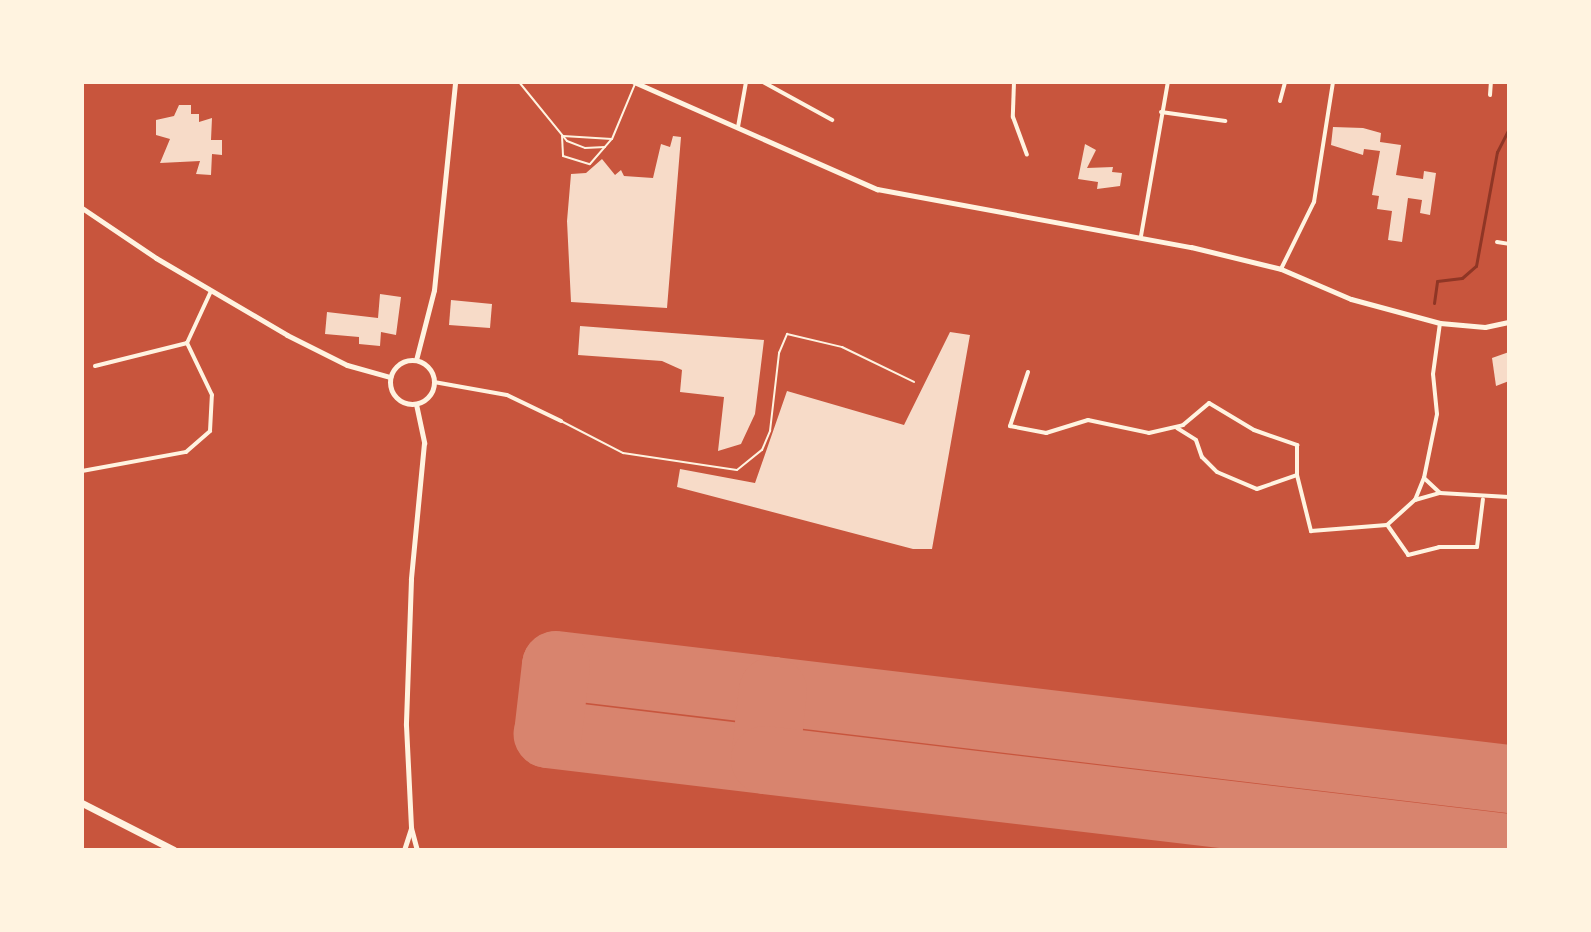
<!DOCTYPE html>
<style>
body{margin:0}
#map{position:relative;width:1591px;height:932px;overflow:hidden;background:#c8553d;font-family:"Asap Condensed",sans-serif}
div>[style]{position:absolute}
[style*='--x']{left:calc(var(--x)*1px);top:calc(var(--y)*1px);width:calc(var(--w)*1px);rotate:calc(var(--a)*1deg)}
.stream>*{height:3px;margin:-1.5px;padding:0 1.5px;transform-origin:1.5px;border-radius:1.5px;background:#8f3625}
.runway>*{height:68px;margin:-34px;padding:0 34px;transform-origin:34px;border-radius:34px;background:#d8846e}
.building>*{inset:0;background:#f7dbc8}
.service>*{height:2px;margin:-1px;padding:0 1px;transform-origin:1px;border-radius:1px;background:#fff3e0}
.minor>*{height:4px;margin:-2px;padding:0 2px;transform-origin:2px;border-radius:2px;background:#fff3e0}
.tertiary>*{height:5px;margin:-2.5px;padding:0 2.5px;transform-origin:2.5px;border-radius:2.5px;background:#fff3e0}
.tertiary>.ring{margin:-2.5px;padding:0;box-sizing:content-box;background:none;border:5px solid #fff3e0;border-radius:50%}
.trunk>*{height:7px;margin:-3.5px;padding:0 3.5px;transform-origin:3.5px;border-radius:3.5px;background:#fff3e0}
span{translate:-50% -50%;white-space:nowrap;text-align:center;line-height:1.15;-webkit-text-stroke:8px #fff3e0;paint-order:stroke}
.frame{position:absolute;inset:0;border:84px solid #fff3e0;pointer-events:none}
</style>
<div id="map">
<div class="stream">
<div style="--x:1434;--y:303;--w:22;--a:-82"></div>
<div style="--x:1437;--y:281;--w:25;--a:-7"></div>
<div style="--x:1462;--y:278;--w:18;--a:-41"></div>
<div style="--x:1476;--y:266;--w:116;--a:-79.6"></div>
<div style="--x:1497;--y:152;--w:27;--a:-63"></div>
</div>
<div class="runway">
<div style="--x:556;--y:665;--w:219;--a:6.8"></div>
<div style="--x:773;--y:691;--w:69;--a:96.6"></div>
<div style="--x:765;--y:760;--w:219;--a:-173.2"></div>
<div style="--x:548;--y:734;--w:69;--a:-83.4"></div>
<div style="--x:1509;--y:779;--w:741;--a:-173.18"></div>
<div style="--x:773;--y:691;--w:69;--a:96.6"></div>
<div style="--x:765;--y:760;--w:749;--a:6.75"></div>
</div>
<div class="building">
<div style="clip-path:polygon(179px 105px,191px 105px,191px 114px,199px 114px,199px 122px,212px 118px,211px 140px,222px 140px,222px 155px,212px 154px,211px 175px,196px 174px,200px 161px,160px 163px,170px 139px,156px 135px,156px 120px,174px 116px)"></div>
<div style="clip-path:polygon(1333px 127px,1363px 128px,1381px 133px,1380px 142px,1401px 145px,1396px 175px,1423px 179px,1424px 171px,1436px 173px,1430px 215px,1420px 213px,1422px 200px,1408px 198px,1402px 242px,1388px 240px,1392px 211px,1377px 209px,1379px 196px,1372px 195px,1380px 151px,1364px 149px,1363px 155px,1331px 145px)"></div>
<div style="clip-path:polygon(673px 136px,681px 137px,667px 308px,571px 302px,567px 221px,571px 174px,586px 173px,602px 159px,615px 175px,621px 170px,624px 176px,653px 178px,661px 144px,670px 147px)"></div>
<div style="clip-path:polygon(1085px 144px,1096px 150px,1087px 168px,1113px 167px,1112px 172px,1122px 173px,1120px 186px,1097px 189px,1098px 182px,1078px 179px)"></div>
<div style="clip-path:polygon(380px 294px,401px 297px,396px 335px,381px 332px,380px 346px,359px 344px,359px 337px,325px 334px,327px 312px,378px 318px)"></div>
<div style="clip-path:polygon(451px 300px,492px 304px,490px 328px,449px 325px)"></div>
<div style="clip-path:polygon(580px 326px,764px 340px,755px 414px,741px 444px,718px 451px,724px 397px,680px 392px,682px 370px,662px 361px,578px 355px)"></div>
<div style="clip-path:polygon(950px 332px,970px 335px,932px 549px,913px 549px,677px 487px,680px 469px,755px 483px,787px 391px,904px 425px)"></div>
<div style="clip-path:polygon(1509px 352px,1509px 381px,1496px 386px,1492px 358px)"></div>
</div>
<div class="service">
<div style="--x:519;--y:82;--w:76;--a:50.9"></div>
<div style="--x:567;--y:141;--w:19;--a:21"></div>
<div style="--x:585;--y:148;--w:20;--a:-3"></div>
<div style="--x:562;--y:136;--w:20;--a:87"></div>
<div style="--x:563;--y:156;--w:28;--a:17"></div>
<div style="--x:590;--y:164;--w:33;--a:-49"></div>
<div style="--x:612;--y:139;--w:60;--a:-67.3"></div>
<div style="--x:563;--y:136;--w:49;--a:3.5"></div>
<div style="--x:561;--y:421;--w:70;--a:27.3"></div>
<div style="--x:623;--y:453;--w:115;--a:8.5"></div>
<div style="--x:737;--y:470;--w:32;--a:-39"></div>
<div style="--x:762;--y:450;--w:21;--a:-67"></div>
<div style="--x:770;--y:431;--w:79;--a:-83.4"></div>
<div style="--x:779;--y:353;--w:21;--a:-67"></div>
<div style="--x:787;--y:334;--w:57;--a:13.3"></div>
<div style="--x:842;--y:347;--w:80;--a:25.9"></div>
</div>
<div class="minor">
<div style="--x:763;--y:82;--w:79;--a:28.8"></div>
<div style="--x:1014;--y:82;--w:35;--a:92"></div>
<div style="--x:1013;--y:117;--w:40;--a:69.8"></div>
<div style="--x:1490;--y:95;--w:13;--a:-86"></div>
<div style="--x:1280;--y:101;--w:20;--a:-75"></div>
<div style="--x:1161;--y:112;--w:65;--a:8"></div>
<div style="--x:738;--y:127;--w:46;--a:-79.9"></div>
<div style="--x:1141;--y:236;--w:156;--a:-80.1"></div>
<div style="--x:1497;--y:242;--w:12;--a:9"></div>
<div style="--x:1281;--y:269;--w:75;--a:-63.8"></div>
<div style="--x:1314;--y:202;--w:121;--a:-81"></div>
<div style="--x:95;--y:366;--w:95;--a:-14"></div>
<div style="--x:187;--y:343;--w:57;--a:-65.2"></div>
<div style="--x:1028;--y:372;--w:57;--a:108.4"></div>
<div style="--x:1010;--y:426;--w:37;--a:11"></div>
<div style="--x:1046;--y:433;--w:44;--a:-17.2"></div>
<div style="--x:1088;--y:420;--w:62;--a:12"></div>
<div style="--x:1149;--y:433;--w:35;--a:-13"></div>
<div style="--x:1183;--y:425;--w:34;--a:-40"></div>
<div style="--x:1209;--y:403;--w:52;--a:31"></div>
<div style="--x:1254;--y:430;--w:46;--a:19.2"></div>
<div style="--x:1297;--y:445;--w:30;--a:90"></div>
<div style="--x:1297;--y:475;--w:58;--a:76"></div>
<div style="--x:1311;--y:531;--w:76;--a:-4.5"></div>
<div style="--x:1387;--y:525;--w:38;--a:-42"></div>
<div style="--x:1415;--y:500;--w:24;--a:-68"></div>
<div style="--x:1424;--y:478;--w:65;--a:-78.5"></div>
<div style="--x:1437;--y:414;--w:40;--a:-95.7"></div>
<div style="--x:1433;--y:374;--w:51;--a:-82.2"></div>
<div style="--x:434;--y:382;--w:74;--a:10.1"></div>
<div style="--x:507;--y:395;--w:60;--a:25.7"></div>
<div style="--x:1177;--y:428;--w:22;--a:32"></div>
<div style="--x:1196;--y:440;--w:18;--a:71"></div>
<div style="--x:1202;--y:457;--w:21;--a:45"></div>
<div style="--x:1217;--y:472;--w:43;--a:23"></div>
<div style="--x:1257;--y:489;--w:42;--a:-19.3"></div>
<div style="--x:82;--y:471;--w:106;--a:-10.4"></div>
<div style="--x:186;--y:452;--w:32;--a:-41"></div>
<div style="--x:210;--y:431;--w:36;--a:-87"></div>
<div style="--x:212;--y:395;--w:58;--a:-115.7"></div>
<div style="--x:1424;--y:478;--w:22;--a:43"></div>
<div style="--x:1440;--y:493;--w:69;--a:3.3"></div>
<div style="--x:1415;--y:500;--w:26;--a:-16"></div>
<div style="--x:1388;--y:526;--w:35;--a:55"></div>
<div style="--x:1408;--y:555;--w:32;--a:-14"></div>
<div style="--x:1439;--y:547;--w:38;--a:0"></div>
<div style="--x:1477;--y:547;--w:48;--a:-82.9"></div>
</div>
<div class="tertiary">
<div style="--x:634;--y:82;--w:266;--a:23.8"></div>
<div style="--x:877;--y:189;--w:319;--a:10.5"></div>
<div style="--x:1191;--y:247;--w:93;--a:13.7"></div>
<div style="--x:1281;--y:269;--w:76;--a:23.2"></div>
<div style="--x:1351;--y:299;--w:92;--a:15.1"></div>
<div style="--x:1440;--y:323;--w:45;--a:5.1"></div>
<div style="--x:1485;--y:327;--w:25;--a:-12"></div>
<div style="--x:82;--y:208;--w:89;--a:34"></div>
<div style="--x:156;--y:258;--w:152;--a:30.4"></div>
<div style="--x:287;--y:335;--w:67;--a:26.6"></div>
<div style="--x:347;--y:365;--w:45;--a:15.6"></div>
<div class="ring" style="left:390px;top:360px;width:39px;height:39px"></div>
<div style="--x:416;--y:360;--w:72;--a:-75.6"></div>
<div style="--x:434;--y:290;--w:209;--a:-84.2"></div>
<div style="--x:416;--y:404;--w:40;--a:78"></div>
<div style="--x:424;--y:443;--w:137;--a:95.5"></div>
<div style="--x:411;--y:579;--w:146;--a:92"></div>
<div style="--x:406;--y:725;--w:103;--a:87.2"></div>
<div style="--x:411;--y:828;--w:23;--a:75"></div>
<div style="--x:404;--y:850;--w:23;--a:-72"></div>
</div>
<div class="trunk">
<div style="--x:82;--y:803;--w:103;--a:27.1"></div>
</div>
<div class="frame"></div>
</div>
